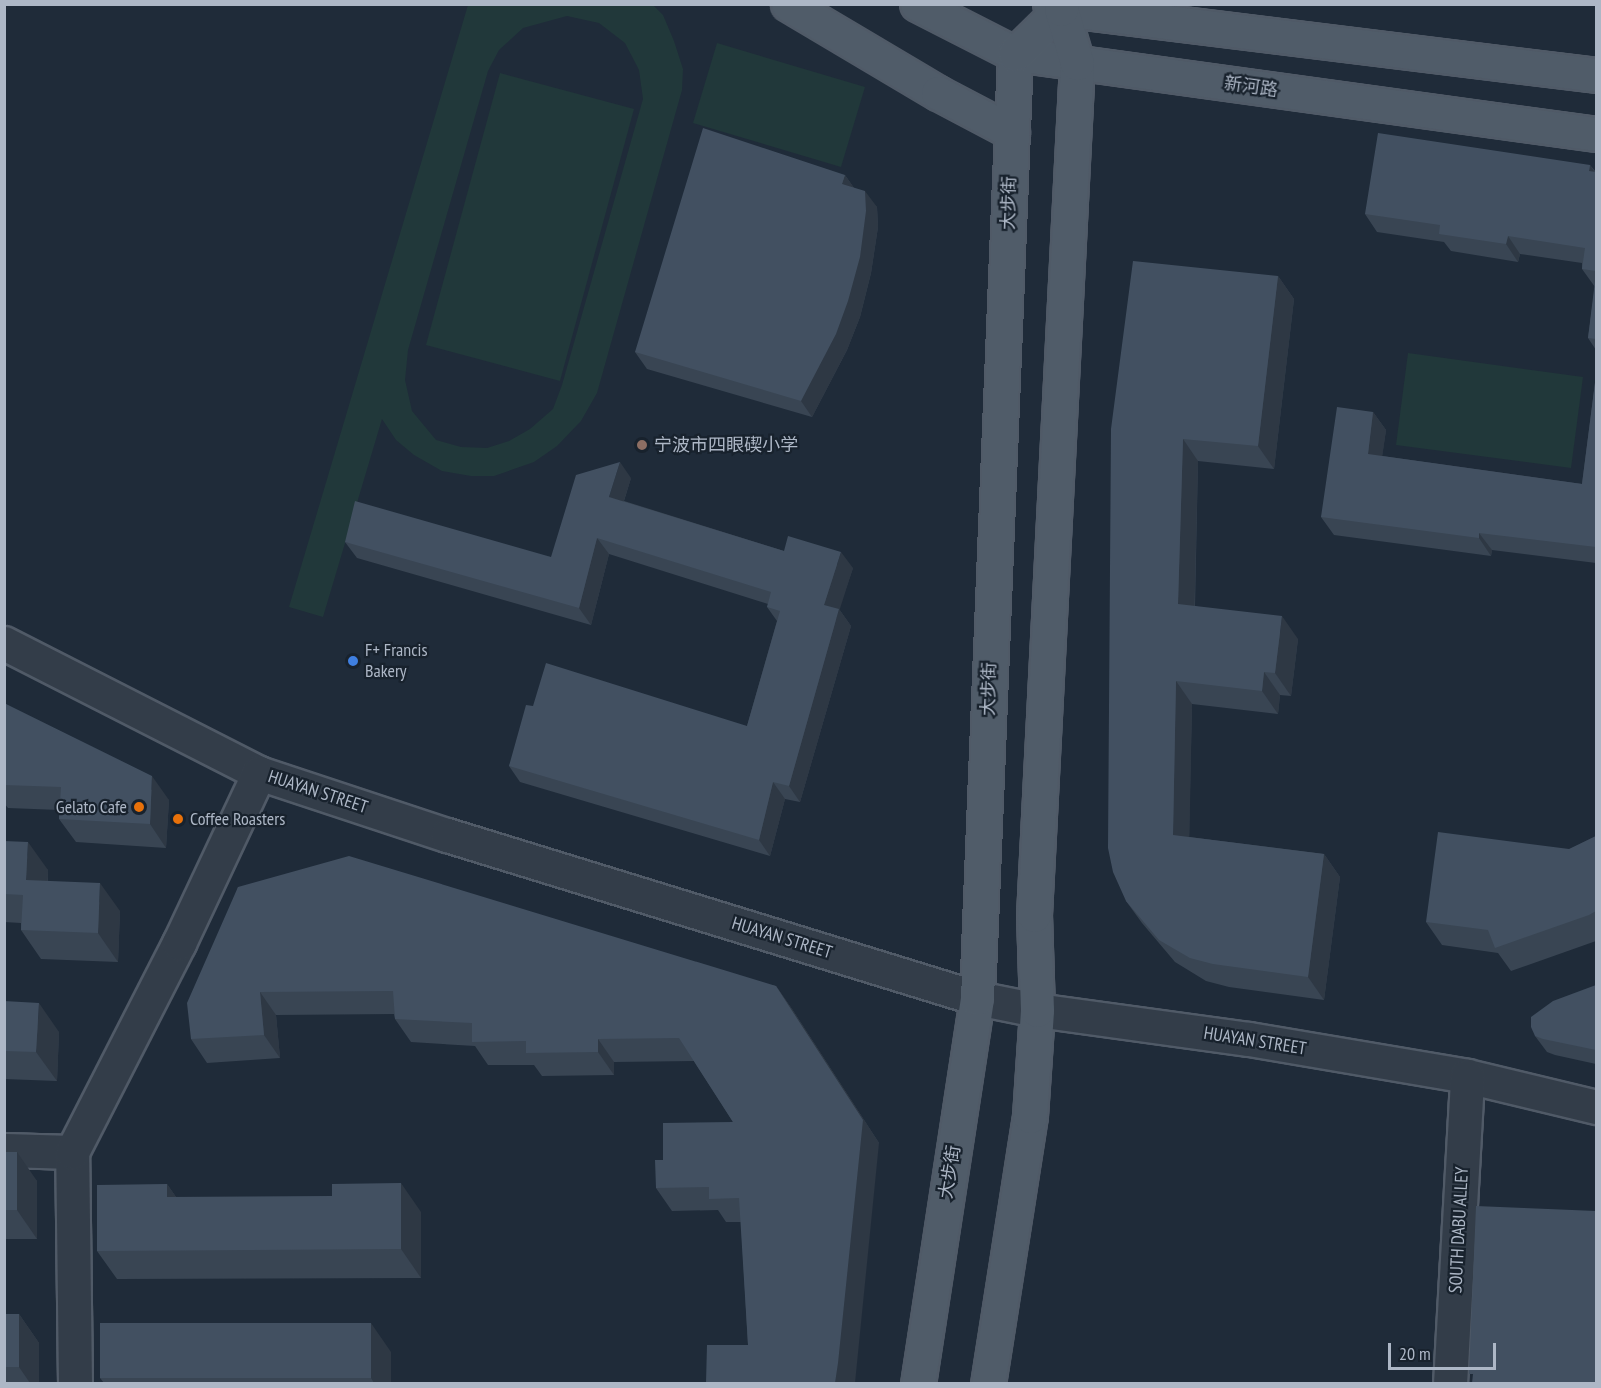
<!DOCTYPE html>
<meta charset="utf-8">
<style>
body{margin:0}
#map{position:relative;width:1601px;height:1388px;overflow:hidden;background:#1f2b39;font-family:"PT Sans Narrow","Noto Sans SC",sans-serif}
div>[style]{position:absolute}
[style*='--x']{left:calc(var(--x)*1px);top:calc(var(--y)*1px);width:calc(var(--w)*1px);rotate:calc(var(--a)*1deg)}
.green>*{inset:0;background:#21383a}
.roads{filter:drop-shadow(2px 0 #505a67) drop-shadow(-2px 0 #505a67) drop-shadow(0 2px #505a67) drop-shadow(0 -2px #505a67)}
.minor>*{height:33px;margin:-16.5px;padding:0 16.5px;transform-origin:16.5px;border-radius:16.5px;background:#333d49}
.major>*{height:33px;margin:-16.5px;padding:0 16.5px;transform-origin:16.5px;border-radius:16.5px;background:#505c69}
.wall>*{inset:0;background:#394553}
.shaded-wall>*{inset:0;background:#2e3844}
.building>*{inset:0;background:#425061}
.dots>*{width:16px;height:16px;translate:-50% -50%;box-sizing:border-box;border:3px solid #18222d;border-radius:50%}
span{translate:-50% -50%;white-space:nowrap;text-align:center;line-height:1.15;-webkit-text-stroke:4.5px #18222d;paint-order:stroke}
.street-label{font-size:18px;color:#adb7c6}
.poi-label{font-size:18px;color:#adb7c6}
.left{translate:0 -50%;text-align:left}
.right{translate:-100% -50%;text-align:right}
.frame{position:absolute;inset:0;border:6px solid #adb7c6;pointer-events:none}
.scale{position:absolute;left:1388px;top:1343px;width:108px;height:27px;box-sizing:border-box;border:3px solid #adb7c6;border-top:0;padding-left:8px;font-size:18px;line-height:21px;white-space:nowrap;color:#adb7c6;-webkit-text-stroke:4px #18222d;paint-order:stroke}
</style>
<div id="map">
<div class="green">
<div style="clip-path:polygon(evenodd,468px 5px,653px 5px,663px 15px,674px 41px,683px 69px,682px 90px,597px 393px,581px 421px,557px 446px,534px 462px,494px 476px,471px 476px,442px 471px,414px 455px,396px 440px,382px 419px,323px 617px,289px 607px,468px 5px,567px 16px,599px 23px,625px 43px,639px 70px,643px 99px,562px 385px,553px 409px,530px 429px,509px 441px,487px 448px,461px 447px,436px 440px,412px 411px,405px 380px,408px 350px,488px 71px,499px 50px,523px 28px,567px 16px)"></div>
<div style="clip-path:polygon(717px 43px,865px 87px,841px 167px,693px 123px)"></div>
<div style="clip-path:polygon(500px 73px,634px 109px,560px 381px,426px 345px)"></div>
<div style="clip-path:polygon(1408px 353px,1583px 377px,1571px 468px,1396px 445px)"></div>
</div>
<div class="roads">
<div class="minor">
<div style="--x:4;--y:643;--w:286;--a:27"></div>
<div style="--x:259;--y:773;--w:198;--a:18.3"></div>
<div style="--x:447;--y:835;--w:554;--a:17.1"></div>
<div style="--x:977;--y:998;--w:61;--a:11.3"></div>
<div style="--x:1037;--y:1010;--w:214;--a:7.8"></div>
<div style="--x:1249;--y:1039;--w:221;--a:9.6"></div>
<div style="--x:1467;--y:1076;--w:133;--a:13.5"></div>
<div style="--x:4;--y:1150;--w:68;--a:1.7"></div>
<div style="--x:75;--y:1384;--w:232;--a:-90.7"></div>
<div style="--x:72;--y:1152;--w:235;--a:-62.9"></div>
<div style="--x:179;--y:943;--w:188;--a:-64.8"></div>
<div style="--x:1450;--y:1384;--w:308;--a:-86.8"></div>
</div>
<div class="major">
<div style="--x:788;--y:4;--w:174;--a:30.7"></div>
<div style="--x:938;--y:93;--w:84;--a:27.8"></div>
<div style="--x:917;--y:4;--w:110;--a:27"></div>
<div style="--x:1015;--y:54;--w:586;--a:7.84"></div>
<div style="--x:1050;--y:4;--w:12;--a:24"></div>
<div style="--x:1061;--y:9;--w:539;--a:7.03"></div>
<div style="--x:918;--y:1384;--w:390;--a:-81.3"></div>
<div style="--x:977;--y:998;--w:945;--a:-87.69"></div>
<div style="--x:1015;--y:54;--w:64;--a:-44.4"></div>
<div style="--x:988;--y:1384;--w:271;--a:-81.1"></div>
<div style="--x:1030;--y:1116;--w:106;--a:-86.2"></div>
<div style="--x:1037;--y:1010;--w:95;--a:-91.8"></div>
<div style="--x:1034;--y:915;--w:853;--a:-87.11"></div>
<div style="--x:1077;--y:63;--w:56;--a:-106.5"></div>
<div style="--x:1061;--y:9;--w:5;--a:-79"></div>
</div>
</div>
<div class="wall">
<div style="clip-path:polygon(1590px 165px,1596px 172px,1596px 350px,1588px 338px,1595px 287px,1582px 269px,1582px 263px,1520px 254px,1518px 262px,1451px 251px,1444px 242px,1377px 232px,1365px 214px)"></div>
<div style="clip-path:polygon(845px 175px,854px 188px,877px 207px,878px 227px,871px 273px,860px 317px,847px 350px,812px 417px,647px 369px,635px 352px)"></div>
<div style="clip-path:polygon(1278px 276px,1294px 299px,1274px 469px,1198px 461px,1195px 606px,1298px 639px,1291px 696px,1280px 695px,1278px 714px,1192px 704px,1189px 837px,1324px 854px,1340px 877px,1324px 1000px,1229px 987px,1206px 981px,1175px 962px,1142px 923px,1126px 901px,1111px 429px)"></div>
<div style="clip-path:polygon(1596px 375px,1596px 563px,1492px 550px,1491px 556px,1334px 535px,1321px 517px,1373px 412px,1386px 430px,1382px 456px,1582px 484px)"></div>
<div style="clip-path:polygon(631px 478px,624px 501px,784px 551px,853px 568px,839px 609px,851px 626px,800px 802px,785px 799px,770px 856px,520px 782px,509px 766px,533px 706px,747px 726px,777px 621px,767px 607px,768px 604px,609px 554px,591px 625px,357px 558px,345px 542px,551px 557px)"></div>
<div style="clip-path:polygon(4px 703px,169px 800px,166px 848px,76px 842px,59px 819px,59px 810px,8px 808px,4px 803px)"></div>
<div style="clip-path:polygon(1596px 836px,1596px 941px,1511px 971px,1498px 953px,1442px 945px,1426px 922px)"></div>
<div style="clip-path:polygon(4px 841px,48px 870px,48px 881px,120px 911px,118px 962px,41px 959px,21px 930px,21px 923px,4px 922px)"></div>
<div style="clip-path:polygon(238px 887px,776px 986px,792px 1009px,879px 1143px,748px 1345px,741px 1222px,726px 1222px,718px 1210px,672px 1211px,656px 1188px,663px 1160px,733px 1122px,694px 1061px,614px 1062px,614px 1075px,542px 1076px,534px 1065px,488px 1065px,475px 1046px,411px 1042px,395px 1019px,394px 1014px,276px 1015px,280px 1058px,207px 1063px,191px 1039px)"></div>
<div style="clip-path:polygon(1596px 985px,1596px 1064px,1555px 1055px,1547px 1052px,1535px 1036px)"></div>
<div style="clip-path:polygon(4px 1001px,59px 1032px,57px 1081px,4px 1079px)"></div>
<div style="clip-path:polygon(4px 1152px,37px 1181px,37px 1239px,4px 1239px)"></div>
<div style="clip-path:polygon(167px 1184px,176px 1197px,421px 1212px,421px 1278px,117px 1279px,97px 1251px)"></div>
<div style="clip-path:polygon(4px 1314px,19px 1314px,39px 1343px,39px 1383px,4px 1383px)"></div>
<div style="clip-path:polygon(391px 1352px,391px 1383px,104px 1383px,100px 1378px)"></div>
</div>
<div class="shaded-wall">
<div style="clip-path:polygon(1590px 165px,1596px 174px,1589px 171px)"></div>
<div style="clip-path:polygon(845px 175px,856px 191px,842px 184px)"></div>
<div style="clip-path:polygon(865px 191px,877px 207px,878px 227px,871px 273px,860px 317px,847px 350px,812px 417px,801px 401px)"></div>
<div style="clip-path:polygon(1508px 236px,1520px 254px,1518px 262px,1506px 244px)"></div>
<div style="clip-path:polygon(1278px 276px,1294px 299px,1274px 469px,1258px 446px)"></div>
<div style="clip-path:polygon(1373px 412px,1386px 430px,1380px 472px,1368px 454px)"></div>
<div style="clip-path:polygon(1183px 439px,1198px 461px,1194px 626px,1178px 604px)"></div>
<div style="clip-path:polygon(620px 462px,631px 478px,620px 513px,609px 497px)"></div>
<div style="clip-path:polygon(1479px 533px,1492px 550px,1491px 556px,1479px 538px)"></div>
<div style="clip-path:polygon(597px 538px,609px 554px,591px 625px,579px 608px)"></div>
<div style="clip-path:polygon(841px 552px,853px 568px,836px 621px,824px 605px)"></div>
<div style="clip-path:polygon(839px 609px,851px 626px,800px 802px,789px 786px)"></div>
<div style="clip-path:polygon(1282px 616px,1298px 639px,1291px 696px,1275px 673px)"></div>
<div style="clip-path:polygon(1264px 672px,1280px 695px,1278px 714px,1262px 691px)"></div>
<div style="clip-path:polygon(1176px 681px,1192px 704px,1189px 857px,1173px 835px)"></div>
<div style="clip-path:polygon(152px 776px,169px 800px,166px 848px,150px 824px)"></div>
<div style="clip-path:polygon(773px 782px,785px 799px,770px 856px,759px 840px)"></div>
<div style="clip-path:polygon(28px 842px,48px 870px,47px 909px,26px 880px)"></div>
<div style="clip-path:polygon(1324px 854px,1340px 877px,1324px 1000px,1308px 977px)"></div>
<div style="clip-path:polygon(100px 883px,120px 911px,118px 962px,98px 933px)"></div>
<div style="clip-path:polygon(776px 986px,792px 1009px,879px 1143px,855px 1383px,835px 1383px)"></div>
<div style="clip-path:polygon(260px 992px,276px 1015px,280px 1058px,264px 1035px)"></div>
<div style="clip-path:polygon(39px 1003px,59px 1032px,57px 1081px,36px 1052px)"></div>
<div style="clip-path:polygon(598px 1039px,614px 1062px,614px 1075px,598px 1052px)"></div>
<div style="clip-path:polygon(17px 1152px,37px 1181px,37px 1239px,17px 1210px)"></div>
<div style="clip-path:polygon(401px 1183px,421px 1212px,421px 1278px,401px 1249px)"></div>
<div style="clip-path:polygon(167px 1184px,187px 1213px,167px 1197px)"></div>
<div style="clip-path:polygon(19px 1314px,39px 1343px,39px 1383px,30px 1383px,19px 1367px)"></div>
<div style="clip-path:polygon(371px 1323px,391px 1352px,391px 1383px,374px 1383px,371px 1378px)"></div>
</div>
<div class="building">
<div style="clip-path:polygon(703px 128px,845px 175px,842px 184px,865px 191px,866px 211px,860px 257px,848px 301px,836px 334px,801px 401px,635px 352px)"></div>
<div style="clip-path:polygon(1378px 133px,1590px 165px,1589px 171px,1596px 172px,1596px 271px,1582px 269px,1585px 248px,1508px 236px,1506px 244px,1439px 234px,1440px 225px,1365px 214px)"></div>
<div style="clip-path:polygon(1133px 261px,1278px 276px,1258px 446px,1183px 439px,1178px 604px,1282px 616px,1275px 673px,1264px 672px,1262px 691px,1176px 681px,1173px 835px,1324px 854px,1308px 977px,1213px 964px,1190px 958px,1159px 940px,1126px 901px,1113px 872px,1108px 848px,1111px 429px)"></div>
<div style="clip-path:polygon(1596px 273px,1596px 339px,1588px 338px)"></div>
<div style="clip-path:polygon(1596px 375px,1596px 547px,1479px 533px,1479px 538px,1321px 517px,1337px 407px,1373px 412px,1368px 454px,1582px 484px)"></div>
<div style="clip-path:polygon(620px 462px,609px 497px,784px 551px,788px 536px,841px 552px,824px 605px,839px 609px,789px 786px,773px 782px,759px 840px,509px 766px,526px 705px,533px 706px,546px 663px,747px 726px,780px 611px,767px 607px,771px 592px,597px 538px,579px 608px,345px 542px,355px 501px,551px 557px,576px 475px)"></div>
<div style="clip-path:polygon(4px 703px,152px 776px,150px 824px,59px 819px,61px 787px,4px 785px)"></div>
<div style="clip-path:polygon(1438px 832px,1569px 849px,1596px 836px,1596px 911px,1589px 915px,1495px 948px,1488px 930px,1426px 922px)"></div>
<div style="clip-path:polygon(4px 841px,28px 842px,26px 880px,100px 883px,98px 933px,21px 930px,23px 895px,4px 894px)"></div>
<div style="clip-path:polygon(349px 856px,776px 986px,863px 1120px,838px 1363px,835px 1383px,706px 1383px,707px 1345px,748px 1345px,739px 1198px,709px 1199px,709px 1187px,656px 1188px,655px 1160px,663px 1160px,663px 1123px,733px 1122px,679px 1038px,598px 1039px,598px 1052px,526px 1053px,526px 1041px,472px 1042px,472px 1023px,395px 1019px,393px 991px,260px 992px,264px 1035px,191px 1039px,187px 1003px,238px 887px)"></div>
<div style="clip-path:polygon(1596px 985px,1596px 1050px,1543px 1039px,1535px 1036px,1531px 1027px,1531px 1017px,1553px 1001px)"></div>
<div style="clip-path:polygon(4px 1001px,39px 1003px,36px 1052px,4px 1051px)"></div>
<div style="clip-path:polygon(4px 1152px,17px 1152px,17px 1210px,4px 1210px)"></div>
<div style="clip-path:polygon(401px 1183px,401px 1249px,97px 1251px,97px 1185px,167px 1184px,167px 1197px,332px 1196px,332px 1184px)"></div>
<div style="clip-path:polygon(1476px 1206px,1596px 1211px,1596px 1383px,1472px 1383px,1473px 1374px,1469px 1374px)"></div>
<div style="clip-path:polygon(4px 1314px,19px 1314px,19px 1367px,4px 1367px)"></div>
<div style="clip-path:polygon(100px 1323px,371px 1323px,371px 1378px,100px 1378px)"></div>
</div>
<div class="dots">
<div style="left:642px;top:445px;background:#8d6e63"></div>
<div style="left:353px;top:661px;background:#3f7fe0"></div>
<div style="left:139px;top:807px;background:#e8710a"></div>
<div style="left:178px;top:819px;background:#e8710a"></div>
</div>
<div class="street-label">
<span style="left:1251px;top:87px;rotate:8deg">新河路</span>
<span style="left:1009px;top:203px;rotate:-88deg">大步街</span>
<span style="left:989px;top:689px;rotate:-88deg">大步街</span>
<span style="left:318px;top:792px;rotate:18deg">HUAYAN STREET</span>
<span style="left:782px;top:938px;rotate:17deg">HUAYAN STREET</span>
<span style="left:1255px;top:1041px;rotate:9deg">HUAYAN STREET</span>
<span style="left:950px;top:1172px;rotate:-81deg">大步街</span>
<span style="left:1459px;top:1230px;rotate:-87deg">SOUTH DABU ALLEY</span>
</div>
<div class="poi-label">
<span class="left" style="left:654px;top:445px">宁波市四眼碶小学</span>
<span class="left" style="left:365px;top:661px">F+ Francis<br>Bakery</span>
<span class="right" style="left:127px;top:807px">Gelato Cafe</span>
<span class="left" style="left:190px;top:819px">Coffee Roasters</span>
</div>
<div class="frame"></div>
<div class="scale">20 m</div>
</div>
